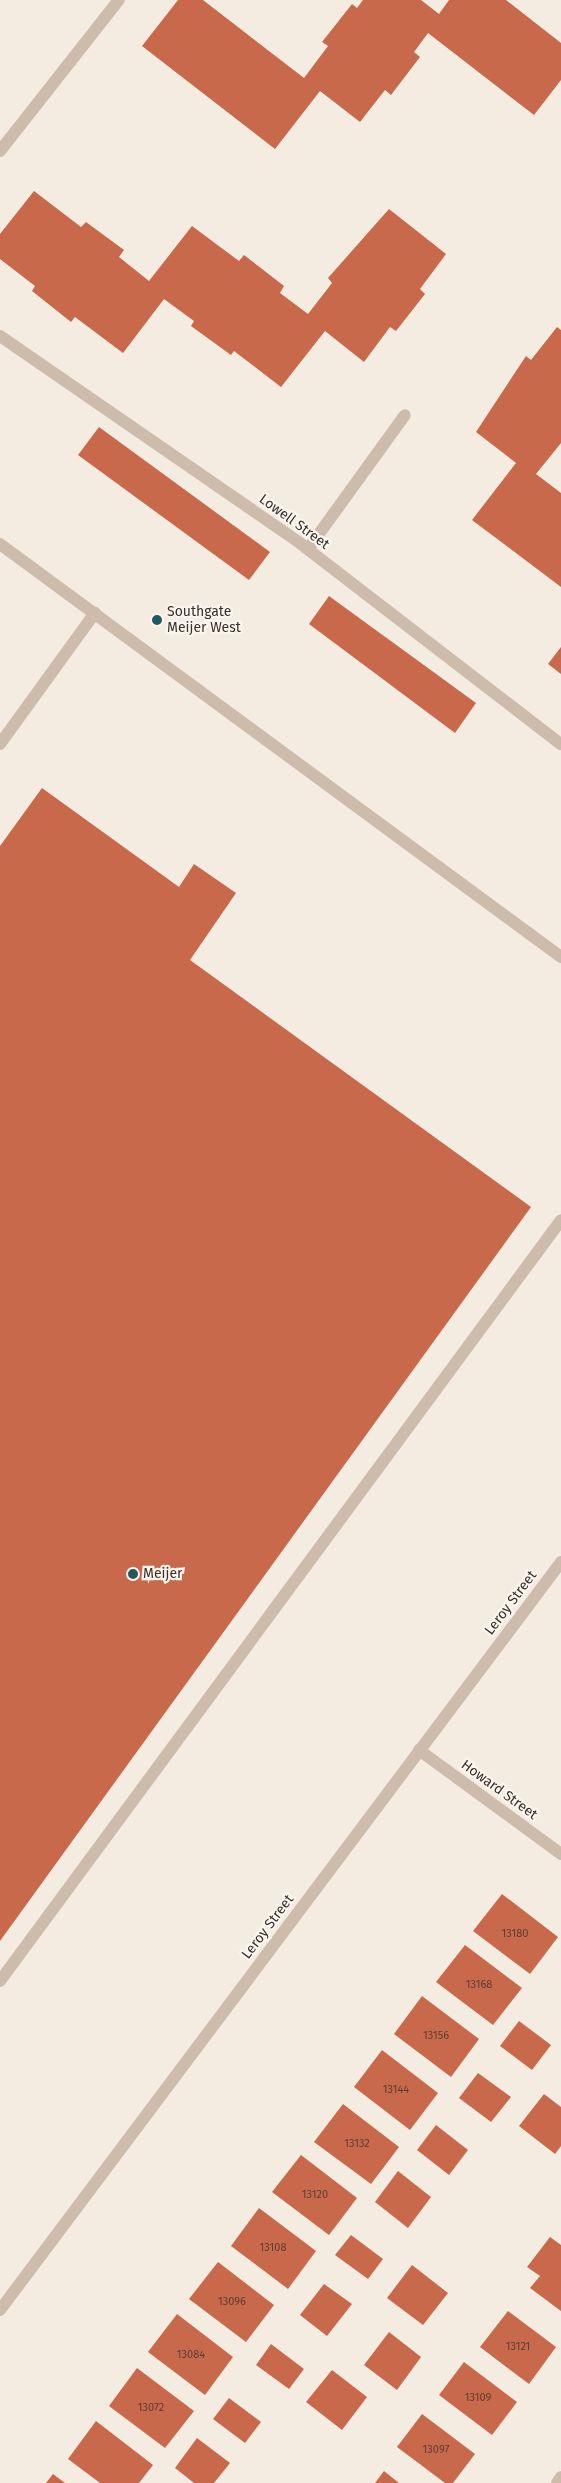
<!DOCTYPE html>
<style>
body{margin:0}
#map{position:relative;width:561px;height:2483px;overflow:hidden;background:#f4ebe1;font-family:"Fira Sans",sans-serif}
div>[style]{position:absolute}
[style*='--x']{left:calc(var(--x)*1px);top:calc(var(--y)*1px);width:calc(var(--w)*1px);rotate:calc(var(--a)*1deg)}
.building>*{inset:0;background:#c8694b}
.service>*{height:12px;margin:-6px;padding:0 6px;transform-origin:6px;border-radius:6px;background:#cdbbac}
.minor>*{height:12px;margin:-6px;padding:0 6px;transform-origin:6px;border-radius:6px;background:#cdbbac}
.dots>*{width:14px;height:14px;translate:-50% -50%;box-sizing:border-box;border:2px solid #fbf5ee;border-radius:50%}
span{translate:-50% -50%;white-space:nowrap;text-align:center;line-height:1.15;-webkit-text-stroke:4.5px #fbf5ee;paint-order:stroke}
.number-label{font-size:11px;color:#5e3e33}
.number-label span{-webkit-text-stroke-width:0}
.street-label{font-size:14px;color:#3b302b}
.poi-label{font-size:14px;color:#3b302b}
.left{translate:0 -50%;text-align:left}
</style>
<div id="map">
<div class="building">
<div style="clip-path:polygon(178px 0,203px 0,304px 78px,328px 46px,322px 42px,352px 4px,357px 8px,363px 0,421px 0,439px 14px,449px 0,506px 0,561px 43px,561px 80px,534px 115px,428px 33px,414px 52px,420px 57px,391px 95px,385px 90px,360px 122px,320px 91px,275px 149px,142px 46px)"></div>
<div style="clip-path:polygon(34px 191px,81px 227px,86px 222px,124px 250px,119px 257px,149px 281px,192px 226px,239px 261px,244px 255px,284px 286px,280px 293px,308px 314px,332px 283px,328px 278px,389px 209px,446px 254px,420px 289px,425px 294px,396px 331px,390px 327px,364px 362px,325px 331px,281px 387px,234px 351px,231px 355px,191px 326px,194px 321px,164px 299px,123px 353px,75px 317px,71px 322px,32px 291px,35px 286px,0 259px,0 234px)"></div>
<div style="clip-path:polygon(557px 327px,561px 330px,561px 443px,536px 474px,561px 493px,561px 587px,472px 520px,516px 463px,476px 432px,526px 356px,531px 360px)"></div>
<div style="clip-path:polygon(99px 427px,270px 552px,249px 580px,78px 455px)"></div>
<div style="clip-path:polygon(329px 596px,476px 703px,455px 733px,309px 624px)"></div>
<div style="clip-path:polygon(561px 647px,561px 674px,548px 664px)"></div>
<div style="clip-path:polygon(42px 788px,179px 887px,194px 864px,236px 893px,190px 960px,531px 1207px,0 1941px,0 846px)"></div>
<div style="clip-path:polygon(502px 1894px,558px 1937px,530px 1974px,473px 1931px)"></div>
<div style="clip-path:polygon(465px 1945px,522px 1988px,493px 2025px,436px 1982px)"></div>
<div style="clip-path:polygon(422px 1996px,479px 2039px,451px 2077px,394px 2034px)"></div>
<div style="clip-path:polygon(519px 2021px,551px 2045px,532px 2070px,500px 2046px)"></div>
<div style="clip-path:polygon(382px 2050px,438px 2093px,410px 2130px,354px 2087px)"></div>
<div style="clip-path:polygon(478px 2073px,511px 2097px,491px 2122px,459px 2098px)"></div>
<div style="clip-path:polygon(544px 2094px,561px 2107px,561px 2146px,555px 2154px,519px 2126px)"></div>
<div style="clip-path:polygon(343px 2104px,399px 2147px,371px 2184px,314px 2142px)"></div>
<div style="clip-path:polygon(436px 2125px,468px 2150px,449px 2175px,417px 2150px)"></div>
<div style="clip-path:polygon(301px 2155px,357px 2198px,329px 2235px,272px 2192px)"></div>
<div style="clip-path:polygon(398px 2171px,431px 2197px,408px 2228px,375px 2202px)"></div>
<div style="clip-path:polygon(259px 2208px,316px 2251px,288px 2289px,231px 2246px)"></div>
<div style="clip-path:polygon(351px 2235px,383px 2259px,368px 2279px,335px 2255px)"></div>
<div style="clip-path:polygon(550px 2237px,561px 2245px,561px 2311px,530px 2288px,540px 2276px,527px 2267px)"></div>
<div style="clip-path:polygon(218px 2262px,274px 2305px,246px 2342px,189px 2299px)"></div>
<div style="clip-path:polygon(412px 2265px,448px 2293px,423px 2325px,387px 2298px)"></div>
<div style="clip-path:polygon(324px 2284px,352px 2304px,327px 2336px,300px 2315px)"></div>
<div style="clip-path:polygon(508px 2311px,556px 2347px,529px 2384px,480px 2347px)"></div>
<div style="clip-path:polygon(177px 2314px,233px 2357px,205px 2395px,148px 2352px)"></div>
<div style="clip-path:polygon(389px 2332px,421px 2357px,397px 2390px,364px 2365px)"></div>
<div style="clip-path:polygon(271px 2344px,304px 2369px,289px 2389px,256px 2365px)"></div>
<div style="clip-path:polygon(464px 2362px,517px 2402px,492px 2435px,439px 2395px)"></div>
<div style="clip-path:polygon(137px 2368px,194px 2411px,165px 2448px,109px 2406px)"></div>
<div style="clip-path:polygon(332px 2370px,367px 2397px,342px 2430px,306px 2402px)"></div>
<div style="clip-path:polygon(229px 2398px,261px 2422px,245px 2443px,213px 2419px)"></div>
<div style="clip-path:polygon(422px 2414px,475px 2454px,453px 2483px,445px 2483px,397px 2447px)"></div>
<div style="clip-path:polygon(96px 2421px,153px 2465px,139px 2483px,100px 2483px,68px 2459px)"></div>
<div style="clip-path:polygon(197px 2438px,230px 2463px,214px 2483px,194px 2483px,175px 2468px)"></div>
<div style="clip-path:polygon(384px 2471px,399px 2483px,375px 2483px)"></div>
<div style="clip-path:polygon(53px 2474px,65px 2483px,46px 2483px)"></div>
</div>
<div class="service">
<div style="--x:0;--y:544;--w:697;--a:36.36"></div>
<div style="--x:308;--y:549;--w:165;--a:-54.1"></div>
<div style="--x:0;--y:744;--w:162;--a:-54.1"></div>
<div style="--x:0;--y:1981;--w:945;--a:-53.6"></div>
</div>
<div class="minor">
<div style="--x:0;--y:151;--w:192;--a:-51.8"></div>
<div style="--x:0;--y:336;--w:366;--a:34.6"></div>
<div style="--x:301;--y:544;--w:328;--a:37.6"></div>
<div style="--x:419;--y:1750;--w:176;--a:36.2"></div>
<div style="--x:0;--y:2310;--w:935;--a:-53.13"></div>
<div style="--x:557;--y:2483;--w:7;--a:-56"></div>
</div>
<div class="dots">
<div style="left:157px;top:620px;background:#1f5a5e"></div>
<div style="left:133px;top:1574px;background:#1f5a5e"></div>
</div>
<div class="number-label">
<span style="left:515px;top:1934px">13180</span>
<span style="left:479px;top:1985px">13168</span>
<span style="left:436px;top:2036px">13156</span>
<span style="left:396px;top:2090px">13144</span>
<span style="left:357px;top:2144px">13132</span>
<span style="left:315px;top:2195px">13120</span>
<span style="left:273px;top:2248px">13108</span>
<span style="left:232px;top:2302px">13096</span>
<span style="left:518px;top:2347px">13121</span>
<span style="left:191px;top:2355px">13084</span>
<span style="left:478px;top:2398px">13109</span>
<span style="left:151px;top:2408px">13072</span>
<span style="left:436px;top:2450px">13097</span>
</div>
<div class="street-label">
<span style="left:294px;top:522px;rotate:36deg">Lowell Street</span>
<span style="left:511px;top:1603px;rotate:-53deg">Leroy Street</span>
<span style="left:499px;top:1790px;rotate:36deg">Howard Street</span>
<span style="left:268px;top:1927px;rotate:-53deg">Leroy Street</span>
</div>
<div class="poi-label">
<span class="left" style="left:167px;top:620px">Southgate<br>Meijer West</span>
<span class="left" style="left:143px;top:1574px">Meijer</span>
</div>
</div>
